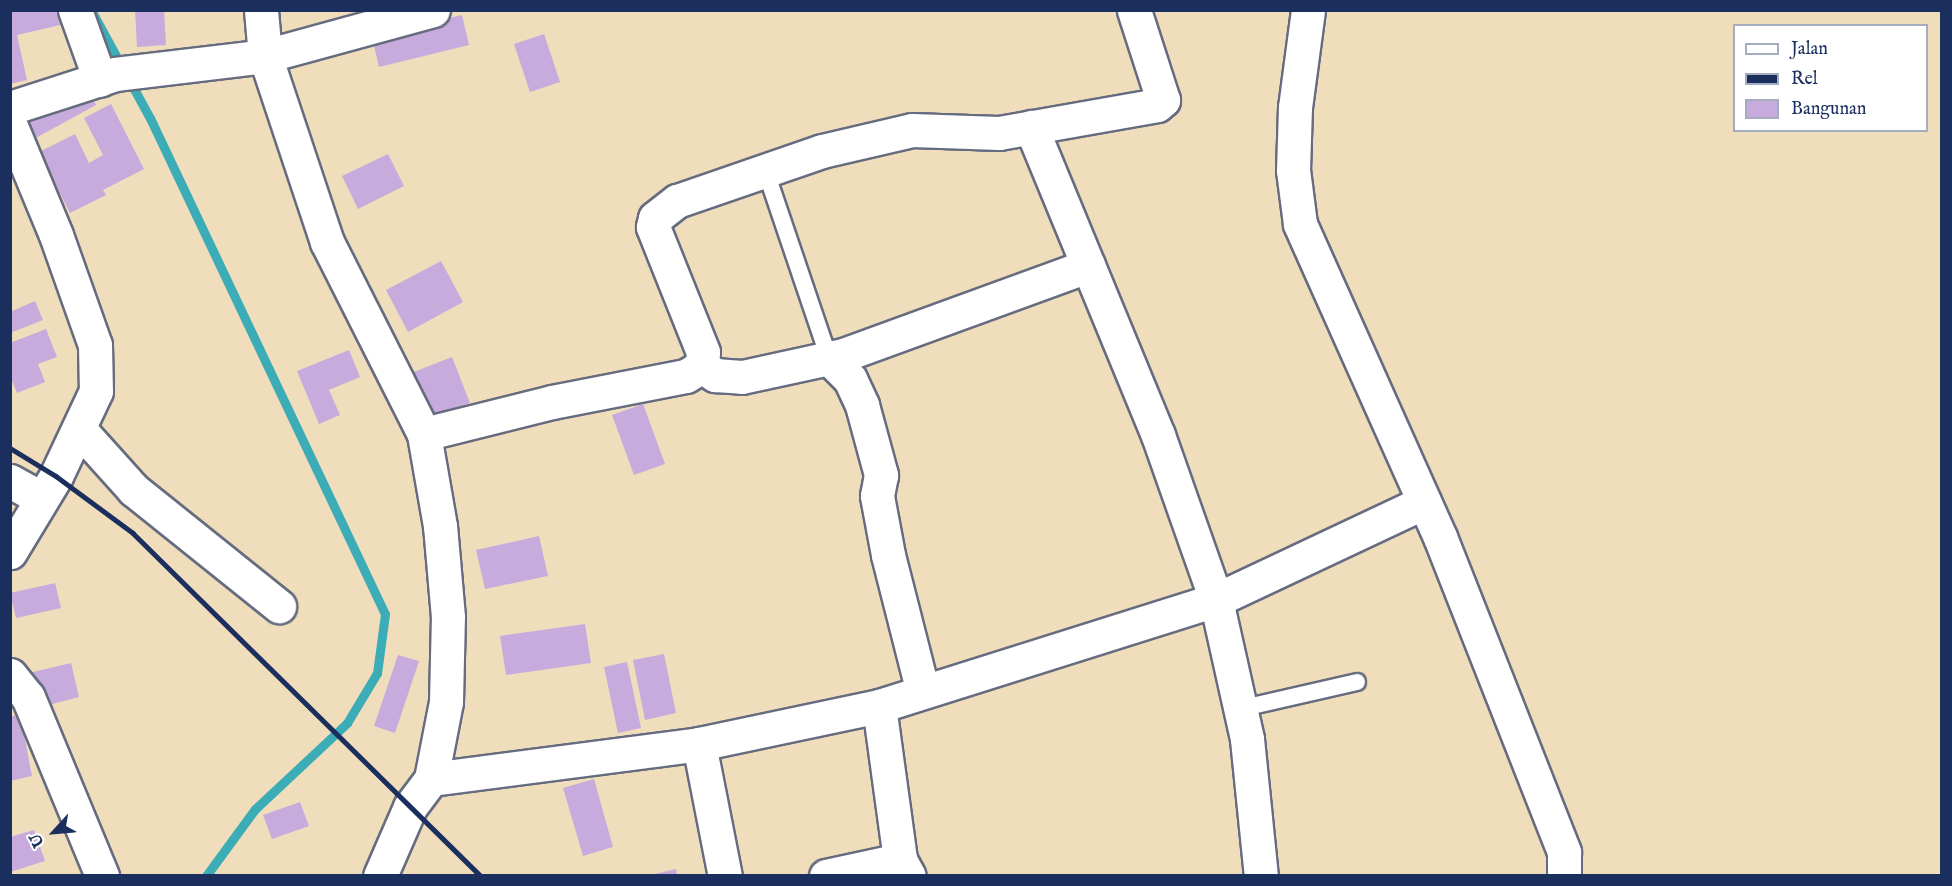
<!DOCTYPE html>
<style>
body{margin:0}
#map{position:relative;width:1952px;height:886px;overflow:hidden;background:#f0ddbb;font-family:"IM FELL English",serif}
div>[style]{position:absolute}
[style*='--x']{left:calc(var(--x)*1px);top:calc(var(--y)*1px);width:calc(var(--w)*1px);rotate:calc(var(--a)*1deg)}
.stream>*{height:9px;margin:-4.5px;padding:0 4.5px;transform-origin:4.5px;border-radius:4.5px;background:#3cacb7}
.building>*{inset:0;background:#c8abdd}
.roads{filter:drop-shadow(2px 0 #666c7f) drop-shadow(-2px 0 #666c7f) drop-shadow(0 2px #666c7f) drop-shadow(0 -2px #666c7f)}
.service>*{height:16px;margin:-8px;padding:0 8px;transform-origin:8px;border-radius:8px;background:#fff}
.minor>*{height:33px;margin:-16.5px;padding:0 16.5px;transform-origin:16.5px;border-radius:16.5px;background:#fff}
.rail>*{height:4.5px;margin:-2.25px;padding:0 2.25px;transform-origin:2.25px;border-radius:2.25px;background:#1b2f5e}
span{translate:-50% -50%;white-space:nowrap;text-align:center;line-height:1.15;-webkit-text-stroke:4.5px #fff;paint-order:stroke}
.frame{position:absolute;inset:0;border:12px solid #1b2f5e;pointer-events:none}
.legend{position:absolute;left:1733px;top:24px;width:195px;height:108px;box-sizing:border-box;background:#fff;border:2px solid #a4acbf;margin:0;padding:8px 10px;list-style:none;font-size:18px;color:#1b2f5e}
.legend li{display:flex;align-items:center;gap:12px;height:30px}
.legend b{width:30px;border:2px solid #a4acbf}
.north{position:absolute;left:24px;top:802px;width:60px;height:60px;-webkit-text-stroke:4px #fff;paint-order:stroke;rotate:244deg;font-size:16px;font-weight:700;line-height:24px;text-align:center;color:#1b2f5e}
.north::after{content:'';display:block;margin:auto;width:21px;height:27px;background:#1b2f5e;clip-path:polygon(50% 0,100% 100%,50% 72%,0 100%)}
</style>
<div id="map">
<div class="stream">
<div style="--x:91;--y:10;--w:123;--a:61.4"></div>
<div style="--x:150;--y:118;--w:549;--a:64.65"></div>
<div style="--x:385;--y:614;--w:60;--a:97.7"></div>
<div style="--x:377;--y:673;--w:58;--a:121"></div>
<div style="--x:347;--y:723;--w:126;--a:136.9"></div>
<div style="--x:255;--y:809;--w:83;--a:126.2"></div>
</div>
<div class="building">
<div style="clip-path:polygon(10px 10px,66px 10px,69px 23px,17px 35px,27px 80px,10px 84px)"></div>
<div style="clip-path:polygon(135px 10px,164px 10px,166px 45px,137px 47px)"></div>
<div style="clip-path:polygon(462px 15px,469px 45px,379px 67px,372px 37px)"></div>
<div style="clip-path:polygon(544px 34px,560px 82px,530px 92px,514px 44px)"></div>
<div style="clip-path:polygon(87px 88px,96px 105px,32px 140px,23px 123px)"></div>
<div style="clip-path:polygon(111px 104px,144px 169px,103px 190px,106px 195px,70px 213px,39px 152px,75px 134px,89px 163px,103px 155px,84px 118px)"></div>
<div style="clip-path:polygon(388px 154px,404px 186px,358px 209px,342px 176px)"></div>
<div style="clip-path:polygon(441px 261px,463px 302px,408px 332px,386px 290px)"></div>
<div style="clip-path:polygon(35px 301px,43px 320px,10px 333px,10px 312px)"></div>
<div style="clip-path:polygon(46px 329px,57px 357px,38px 364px,45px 382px,17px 393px,10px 376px,10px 343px)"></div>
<div style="clip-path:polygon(349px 350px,360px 377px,329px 390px,340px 415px,319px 424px,297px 371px)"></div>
<div style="clip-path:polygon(452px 357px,470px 403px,428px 418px,411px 373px)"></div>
<div style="clip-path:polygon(643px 404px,665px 464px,634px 475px,612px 415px)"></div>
<div style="clip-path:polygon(539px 536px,548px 576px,485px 589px,476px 550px)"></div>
<div style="clip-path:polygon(55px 583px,61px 608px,16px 618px,10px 593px)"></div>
<div style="clip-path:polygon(585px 624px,591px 663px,506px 675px,500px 636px)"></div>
<div style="clip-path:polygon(664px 654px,676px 713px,645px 720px,633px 660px)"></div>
<div style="clip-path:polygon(398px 655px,419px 661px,395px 733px,374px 726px)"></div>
<div style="clip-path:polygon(627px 662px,641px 728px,618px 733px,604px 667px)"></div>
<div style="clip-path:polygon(71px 663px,79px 697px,37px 708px,29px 673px)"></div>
<div style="clip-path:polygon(20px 714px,32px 776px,10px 781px,10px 717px)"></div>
<div style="clip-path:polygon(594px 779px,613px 847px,583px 856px,563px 788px)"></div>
<div style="clip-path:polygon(300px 802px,309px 826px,272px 839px,263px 815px)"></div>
<div style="clip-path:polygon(34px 830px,45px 861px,10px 872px,10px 837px)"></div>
<div style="clip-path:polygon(676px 869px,677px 876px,650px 876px,650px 875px)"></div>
</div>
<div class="roads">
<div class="service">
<div style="--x:765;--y:169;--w:200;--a:71.3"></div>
<div style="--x:1239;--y:709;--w:121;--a:-12.9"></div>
</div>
<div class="minor">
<div style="--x:75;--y:10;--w:74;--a:70.3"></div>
<div style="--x:1308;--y:10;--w:98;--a:97.6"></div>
<div style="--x:1295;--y:107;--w:63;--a:91.8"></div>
<div style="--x:1293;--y:170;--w:54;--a:82.6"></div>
<div style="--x:1300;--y:224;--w:343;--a:65.9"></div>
<div style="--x:1440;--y:537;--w:339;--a:68.5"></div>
<div style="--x:1564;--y:852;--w:24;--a:90"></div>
<div style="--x:10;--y:108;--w:110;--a:-17.9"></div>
<div style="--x:115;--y:74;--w:151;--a:-6.8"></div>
<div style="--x:265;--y:56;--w:46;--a:-95"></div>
<div style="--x:10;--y:124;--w:120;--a:67.5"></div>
<div style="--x:56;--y:235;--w:117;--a:70.5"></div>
<div style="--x:95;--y:345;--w:46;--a:88.8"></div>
<div style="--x:96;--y:391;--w:94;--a:115.2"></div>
<div style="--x:56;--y:476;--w:89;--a:121.2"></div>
<div style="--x:1031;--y:127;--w:333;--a:67.6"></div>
<div style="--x:1158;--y:435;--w:175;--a:70.6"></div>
<div style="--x:1216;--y:600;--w:142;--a:77.4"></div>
<div style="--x:1247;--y:739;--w:138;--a:84.2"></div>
<div style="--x:829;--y:358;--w:30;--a:45"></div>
<div style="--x:850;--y:379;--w:29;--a:65"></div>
<div style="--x:862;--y:405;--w:73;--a:74.8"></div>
<div style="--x:881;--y:475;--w:21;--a:101"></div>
<div style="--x:877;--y:496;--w:60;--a:79.4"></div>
<div style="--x:888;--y:555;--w:141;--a:75.7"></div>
<div style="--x:702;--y:366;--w:16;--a:35"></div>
<div style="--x:715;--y:375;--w:27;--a:4"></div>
<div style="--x:742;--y:377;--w:103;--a:-12.3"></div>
<div style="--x:843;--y:355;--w:261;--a:-20"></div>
<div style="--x:80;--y:430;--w:81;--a:48"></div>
<div style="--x:134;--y:490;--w:186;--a:38.7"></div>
<div style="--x:424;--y:434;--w:132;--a:-14"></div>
<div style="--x:552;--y:402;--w:136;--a:-11"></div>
<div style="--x:686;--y:376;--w:19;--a:-32"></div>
<div style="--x:702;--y:366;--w:14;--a:-86"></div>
<div style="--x:703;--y:352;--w:135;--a:-111.8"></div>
<div style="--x:653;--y:227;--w:9;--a:-77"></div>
<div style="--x:655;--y:218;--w:28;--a:-38"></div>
<div style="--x:677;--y:201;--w:153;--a:-19"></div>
<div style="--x:822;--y:151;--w:92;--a:-13.1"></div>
<div style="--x:912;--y:130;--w:87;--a:2"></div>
<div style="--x:999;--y:133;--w:160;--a:-10"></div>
<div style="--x:1157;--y:105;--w:8;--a:-40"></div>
<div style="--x:1163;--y:100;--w:95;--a:-107.9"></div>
<div style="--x:10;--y:481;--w:35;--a:29"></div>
<div style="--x:10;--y:675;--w:28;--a:51"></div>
<div style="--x:28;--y:697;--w:194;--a:67.5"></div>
<div style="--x:879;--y:706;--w:155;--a:82.2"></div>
<div style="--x:900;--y:860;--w:18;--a:61"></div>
<div style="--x:699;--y:744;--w:135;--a:78.9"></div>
<div style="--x:431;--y:779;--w:270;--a:-7.4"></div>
<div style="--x:699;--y:744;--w:184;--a:-11.9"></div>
<div style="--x:879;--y:706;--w:353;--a:-17.5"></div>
<div style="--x:1216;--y:600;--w:230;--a:-25.2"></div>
<div style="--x:380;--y:876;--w:75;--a:-66.5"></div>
<div style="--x:410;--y:807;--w:35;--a:-53"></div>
<div style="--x:431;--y:779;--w:78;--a:-79"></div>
<div style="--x:446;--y:702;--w:85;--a:-88.7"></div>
<div style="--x:448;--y:617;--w:91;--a:-95"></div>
<div style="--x:440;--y:526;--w:93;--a:-99.9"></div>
<div style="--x:424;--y:434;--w:215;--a:-116.8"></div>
<div style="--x:327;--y:242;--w:196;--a:-108.4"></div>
<div style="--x:265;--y:56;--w:174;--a:-15.3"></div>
<div style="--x:826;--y:876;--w:76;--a:-12.2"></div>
</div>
</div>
<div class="rail">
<div style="--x:10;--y:448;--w:54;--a:31.3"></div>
<div style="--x:56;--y:476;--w:96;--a:36.5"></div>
<div style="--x:133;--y:533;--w:489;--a:44.6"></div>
</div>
<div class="frame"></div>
<ul class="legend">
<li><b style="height:8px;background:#fff"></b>Jalan</li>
<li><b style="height:8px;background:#1b2f5e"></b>Rel</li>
<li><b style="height:16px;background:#c8abdd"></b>Bangunan</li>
</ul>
<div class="north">U</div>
</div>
